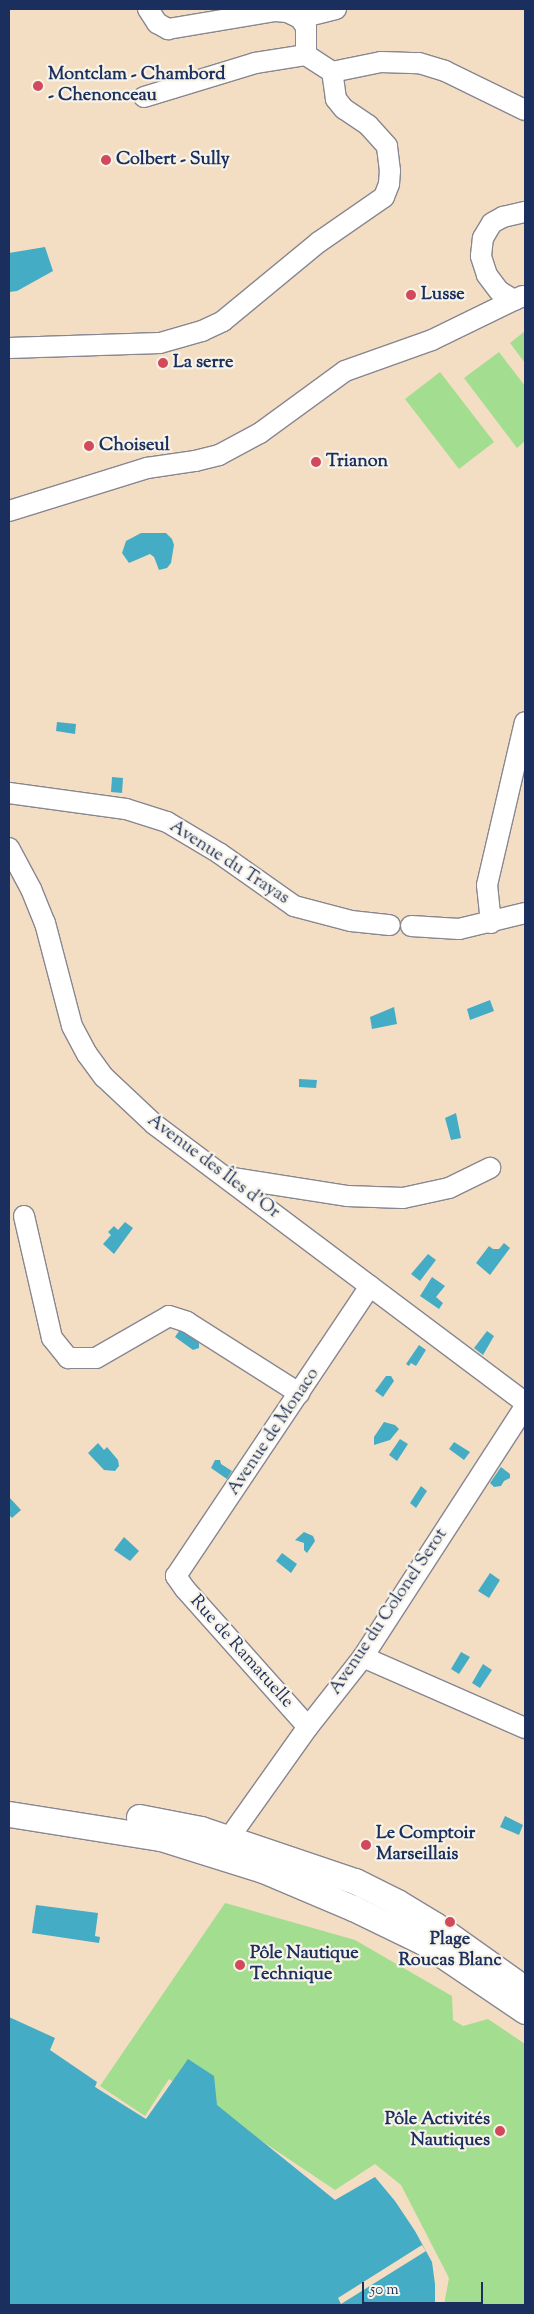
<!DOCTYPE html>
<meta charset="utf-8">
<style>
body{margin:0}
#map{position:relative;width:534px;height:2314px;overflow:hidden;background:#f4dec3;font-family:"Sorts Mill Goudy",serif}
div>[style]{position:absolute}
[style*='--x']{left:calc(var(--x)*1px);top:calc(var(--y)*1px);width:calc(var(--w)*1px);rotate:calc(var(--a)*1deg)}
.green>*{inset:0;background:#a3dd8f}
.water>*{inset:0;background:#45acc5}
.pier>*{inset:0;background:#f4dec3}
.roads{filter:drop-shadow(1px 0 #888690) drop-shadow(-1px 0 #888690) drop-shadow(0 1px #888690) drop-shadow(0 -1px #888690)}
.minor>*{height:20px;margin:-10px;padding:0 10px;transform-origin:10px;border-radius:10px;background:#fff}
.major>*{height:25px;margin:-12.5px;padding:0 12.5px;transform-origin:12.5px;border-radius:12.5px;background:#fff}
.dots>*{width:14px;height:14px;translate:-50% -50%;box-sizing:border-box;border:2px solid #f7f3e8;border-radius:50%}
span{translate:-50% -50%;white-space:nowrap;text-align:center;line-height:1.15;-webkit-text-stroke:4.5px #f7f3e8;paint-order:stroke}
.poi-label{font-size:18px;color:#1b2f5e;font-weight:700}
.left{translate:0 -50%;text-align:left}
.right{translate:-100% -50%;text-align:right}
.street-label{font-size:18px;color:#1b2f5e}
.frame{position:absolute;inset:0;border:10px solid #1b2f5e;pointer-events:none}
.scale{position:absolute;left:362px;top:2282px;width:121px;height:22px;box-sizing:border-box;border:2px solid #1b2f5e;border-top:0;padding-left:6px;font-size:15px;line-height:18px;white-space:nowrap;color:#1b2f5e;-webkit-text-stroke:4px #f7f3e8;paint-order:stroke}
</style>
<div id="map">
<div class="green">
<div style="clip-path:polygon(525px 331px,525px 363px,510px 343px)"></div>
<div style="clip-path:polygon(499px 352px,525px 386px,525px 441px,517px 448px,464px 378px)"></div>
<div style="clip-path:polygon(440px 372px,494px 442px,459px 469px,405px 399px)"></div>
<div style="clip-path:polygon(225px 1903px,355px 1940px,452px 1996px,453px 2020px,463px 2026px,488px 2019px,525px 2044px,525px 2305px,444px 2305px,449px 2278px,401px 2185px,375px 2164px,335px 2190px,169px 2079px,145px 2116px,100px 2086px)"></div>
</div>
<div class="water">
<div style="clip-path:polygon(45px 247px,53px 271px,17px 291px,9px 292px,9px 253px)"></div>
<div style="clip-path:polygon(141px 533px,166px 533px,172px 539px,174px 545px,171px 563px,167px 568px,159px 570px,154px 557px,150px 554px,129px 563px,122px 553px,126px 541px)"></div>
<div style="clip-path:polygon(57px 722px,76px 724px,75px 734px,56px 731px)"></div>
<div style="clip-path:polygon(112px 777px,123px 778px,122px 793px,111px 792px)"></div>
<div style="clip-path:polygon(490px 1000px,494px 1011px,470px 1020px,467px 1009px)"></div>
<div style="clip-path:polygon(394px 1007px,397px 1024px,372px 1029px,370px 1017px)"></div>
<div style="clip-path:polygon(299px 1079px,317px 1080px,316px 1088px,299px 1087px)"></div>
<div style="clip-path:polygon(456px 1113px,461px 1138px,451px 1140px,445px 1118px)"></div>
<div style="clip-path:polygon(125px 1222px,133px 1228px,114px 1254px,103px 1244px,111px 1235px,108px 1232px,114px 1226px,118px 1230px)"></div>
<div style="clip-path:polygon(504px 1243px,510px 1248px,490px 1275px,476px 1263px,489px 1246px,493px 1249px,499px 1249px)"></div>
<div style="clip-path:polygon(428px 1254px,436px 1260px,420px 1281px,411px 1274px)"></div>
<div style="clip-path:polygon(432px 1277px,445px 1286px,436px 1297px,443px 1303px,439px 1309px,420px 1296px)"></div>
<div style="clip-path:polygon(181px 1328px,199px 1341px,199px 1348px,193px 1350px,175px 1337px)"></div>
<div style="clip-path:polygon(487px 1331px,494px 1336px,483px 1355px,474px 1348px)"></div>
<div style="clip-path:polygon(419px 1345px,426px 1350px,416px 1366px,411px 1363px,409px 1366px,406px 1364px)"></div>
<div style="clip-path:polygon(386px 1376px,391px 1376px,394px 1381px,383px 1397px,375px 1391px)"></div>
<div style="clip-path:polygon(384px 1422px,395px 1425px,399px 1429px,390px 1440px,374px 1445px,374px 1437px)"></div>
<div style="clip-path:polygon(400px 1439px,408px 1444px,397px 1461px,389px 1455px)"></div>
<div style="clip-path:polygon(454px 1442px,470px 1452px,464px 1460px,449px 1449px)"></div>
<div style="clip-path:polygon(98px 1443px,104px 1450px,107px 1447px,118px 1460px,119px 1466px,115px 1471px,104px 1470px,88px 1453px)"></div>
<div style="clip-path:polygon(215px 1460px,220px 1460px,221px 1464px,232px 1471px,227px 1479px,211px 1468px)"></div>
<div style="clip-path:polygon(501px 1467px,510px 1474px,510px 1478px,504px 1481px,501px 1486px,494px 1487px,490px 1483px)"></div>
<div style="clip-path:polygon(421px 1486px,427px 1491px,416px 1508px,410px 1503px)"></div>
<div style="clip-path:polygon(9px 1497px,21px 1510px,12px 1518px,9px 1515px)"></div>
<div style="clip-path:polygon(304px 1532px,313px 1536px,315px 1541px,307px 1553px,304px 1550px,304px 1543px,295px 1540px)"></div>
<div style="clip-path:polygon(124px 1537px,139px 1551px,130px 1561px,114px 1550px)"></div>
<div style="clip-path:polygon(282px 1553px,297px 1564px,291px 1573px,276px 1561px)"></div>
<div style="clip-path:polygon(490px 1573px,500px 1580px,489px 1598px,478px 1591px)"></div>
<div style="clip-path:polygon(461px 1652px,470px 1657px,459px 1674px,451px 1669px)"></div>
<div style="clip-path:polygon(483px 1664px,492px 1670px,480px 1688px,472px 1683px)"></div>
<div style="clip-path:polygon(505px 1816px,523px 1825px,519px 1835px,500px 1827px)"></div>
<div style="clip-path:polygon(36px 1905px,98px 1913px,95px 1936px,100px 1937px,99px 1943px,32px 1933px)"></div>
<div style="clip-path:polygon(9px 2017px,55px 2038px,50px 2050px,97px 2082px,95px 2087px,146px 2119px,188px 2059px,214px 2076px,217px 2105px,335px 2200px,375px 2177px,395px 2201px,415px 2231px,432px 2262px,435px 2284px,435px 2305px,9px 2305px)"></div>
</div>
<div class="pier">
<div style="clip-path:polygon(422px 2245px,426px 2251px,341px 2304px,338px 2298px)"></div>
</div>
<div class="roads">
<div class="minor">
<div style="--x:148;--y:9;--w:17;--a:57"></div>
<div style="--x:157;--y:23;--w:13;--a:29"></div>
<div style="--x:168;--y:29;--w:109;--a:-9.5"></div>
<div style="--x:276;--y:11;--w:11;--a:5"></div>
<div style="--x:287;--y:12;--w:14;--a:25"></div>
<div style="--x:300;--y:18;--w:11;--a:56"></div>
<div style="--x:306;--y:27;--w:28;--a:90"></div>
<div style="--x:306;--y:55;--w:31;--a:33"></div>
<div style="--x:332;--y:72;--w:50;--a:-11.5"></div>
<div style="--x:381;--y:62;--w:38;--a:2"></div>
<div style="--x:419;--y:63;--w:27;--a:17"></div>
<div style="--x:445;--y:71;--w:89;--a:26"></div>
<div style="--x:300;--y:18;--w:37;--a:-14"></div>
<div style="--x:144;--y:97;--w:116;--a:-17"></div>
<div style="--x:255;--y:63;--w:52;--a:-8.9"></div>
<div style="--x:523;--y:296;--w:10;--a:156"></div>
<div style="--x:514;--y:300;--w:17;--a:-149"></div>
<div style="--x:499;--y:291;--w:20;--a:-127"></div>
<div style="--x:487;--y:275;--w:20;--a:-108"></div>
<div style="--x:481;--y:256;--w:18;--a:-84"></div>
<div style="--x:483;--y:238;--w:17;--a:-59"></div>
<div style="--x:492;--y:223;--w:13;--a:-29"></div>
<div style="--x:503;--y:217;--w:23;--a:-13"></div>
<div style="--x:9;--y:348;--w:151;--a:-1.9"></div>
<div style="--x:160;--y:343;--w:44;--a:-15.9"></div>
<div style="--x:202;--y:331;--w:23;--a:-25"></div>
<div style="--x:223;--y:321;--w:124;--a:-39.5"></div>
<div style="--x:319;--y:242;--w:79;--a:-34.7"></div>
<div style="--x:384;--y:197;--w:14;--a:-69"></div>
<div style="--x:389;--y:184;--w:13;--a:-86"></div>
<div style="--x:390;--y:171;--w:25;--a:-97"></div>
<div style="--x:387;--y:146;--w:28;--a:-132"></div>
<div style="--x:368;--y:125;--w:29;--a:-146"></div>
<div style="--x:344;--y:109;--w:13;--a:-129"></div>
<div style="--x:336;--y:99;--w:27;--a:-98"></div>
<div style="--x:9;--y:511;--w:145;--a:-17.3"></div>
<div style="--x:147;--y:468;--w:49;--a:-8.3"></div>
<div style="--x:195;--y:461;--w:25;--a:-14"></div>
<div style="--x:219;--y:455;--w:47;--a:-28.2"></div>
<div style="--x:260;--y:433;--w:105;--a:-36.1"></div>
<div style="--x:345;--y:371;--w:92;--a:-19.6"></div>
<div style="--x:432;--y:340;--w:91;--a:-26"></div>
<div style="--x:9;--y:793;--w:118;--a:7.8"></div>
<div style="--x:126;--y:809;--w:43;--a:17.6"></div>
<div style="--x:167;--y:822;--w:61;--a:30.8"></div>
<div style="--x:219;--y:853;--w:92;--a:35.2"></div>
<div style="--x:294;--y:906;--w:59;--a:14.7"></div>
<div style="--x:351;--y:921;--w:39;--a:6"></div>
<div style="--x:9;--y:848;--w:47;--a:61.8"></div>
<div style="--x:31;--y:889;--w:37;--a:68"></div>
<div style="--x:45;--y:923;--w:106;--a:75.3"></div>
<div style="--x:72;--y:1026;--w:32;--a:62"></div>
<div style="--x:87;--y:1054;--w:29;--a:54"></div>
<div style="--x:104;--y:1077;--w:69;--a:43.2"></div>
<div style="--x:154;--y:1124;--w:464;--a:36.9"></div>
<div style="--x:491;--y:923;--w:38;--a:-96"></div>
<div style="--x:487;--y:885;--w:167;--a:-76.9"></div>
<div style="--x:411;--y:926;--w:48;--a:3.6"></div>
<div style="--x:459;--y:929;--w:68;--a:-13.6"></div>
<div style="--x:226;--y:1177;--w:122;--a:8.9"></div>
<div style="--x:347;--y:1196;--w:56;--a:2"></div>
<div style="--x:403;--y:1198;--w:47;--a:-12.3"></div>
<div style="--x:449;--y:1188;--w:46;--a:-26"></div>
<div style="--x:24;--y:1216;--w:125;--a:77.1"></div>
<div style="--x:52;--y:1338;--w:26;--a:51"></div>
<div style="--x:68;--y:1358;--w:28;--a:0"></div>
<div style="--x:96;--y:1358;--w:84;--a:-29.9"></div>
<div style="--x:169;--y:1316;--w:19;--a:18"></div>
<div style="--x:187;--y:1322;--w:133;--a:32.4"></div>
<div style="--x:363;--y:1657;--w:177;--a:23.7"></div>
<div style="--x:308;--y:1727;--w:185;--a:-131.7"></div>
<div style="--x:185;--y:1589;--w:16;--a:-125"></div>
<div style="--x:176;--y:1576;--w:349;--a:-56.2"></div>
<div style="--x:225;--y:1850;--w:13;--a:-72"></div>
<div style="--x:229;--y:1838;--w:136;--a:-54.6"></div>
<div style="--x:308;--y:1727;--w:89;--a:-51.8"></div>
<div style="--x:363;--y:1657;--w:298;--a:-57.1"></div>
</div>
<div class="major">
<div style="--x:9;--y:1814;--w:154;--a:9"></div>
<div style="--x:161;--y:1838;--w:107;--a:17.4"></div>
<div style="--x:263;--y:1870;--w:98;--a:22.9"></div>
<div style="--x:353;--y:1908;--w:78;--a:25.9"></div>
<div style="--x:423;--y:1942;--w:123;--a:34.1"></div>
<div style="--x:139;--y:1817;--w:63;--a:11"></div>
<div style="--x:201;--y:1829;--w:163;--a:18.7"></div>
<div style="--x:355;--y:1881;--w:47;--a:26.6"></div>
<div style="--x:397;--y:1902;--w:44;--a:31.2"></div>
<div style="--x:435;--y:1925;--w:110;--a:35.4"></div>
</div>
</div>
<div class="dots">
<div style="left:38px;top:86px;background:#d1495b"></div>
<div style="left:106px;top:160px;background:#d1495b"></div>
<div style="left:411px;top:295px;background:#d1495b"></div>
<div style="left:163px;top:363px;background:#d1495b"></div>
<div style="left:89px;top:446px;background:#d1495b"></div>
<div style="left:316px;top:462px;background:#d1495b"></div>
<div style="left:366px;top:1845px;background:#d1495b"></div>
<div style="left:450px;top:1922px;background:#d1495b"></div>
<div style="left:240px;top:1965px;background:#d1495b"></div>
<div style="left:500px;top:2131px;background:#d1495b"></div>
</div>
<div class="poi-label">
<span class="left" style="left:48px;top:86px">Montclam - Chambord<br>- Chenonceau</span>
<span class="left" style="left:116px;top:160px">Colbert - Sully</span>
<span class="left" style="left:421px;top:295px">Lusse</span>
<span class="left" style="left:173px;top:363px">La serre</span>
<span class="left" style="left:99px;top:446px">Choiseul</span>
<span class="left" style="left:326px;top:462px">Trianon</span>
<span class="left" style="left:376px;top:1845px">Le Comptoir<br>Marseillais</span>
<span style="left:450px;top:1951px">Plage<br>Roucas Blanc</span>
<span class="left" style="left:250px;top:1965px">Pôle Nautique<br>Technique</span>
<span class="right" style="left:490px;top:2131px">Pôle Activités<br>Nautiques</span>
</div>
<div class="street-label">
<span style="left:229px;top:863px;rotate:33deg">Avenue du Trayas</span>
<span style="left:213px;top:1167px;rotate:37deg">Avenue des Îles d'Or</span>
<span style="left:274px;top:1432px;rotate:-56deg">Avenue de Monaco</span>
<span style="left:389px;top:1612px;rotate:-56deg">Avenue du Colonel Serot</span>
<span style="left:241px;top:1652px;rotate:48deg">Rue de Ramatuelle</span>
</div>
<div class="frame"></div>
<div class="scale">50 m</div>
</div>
